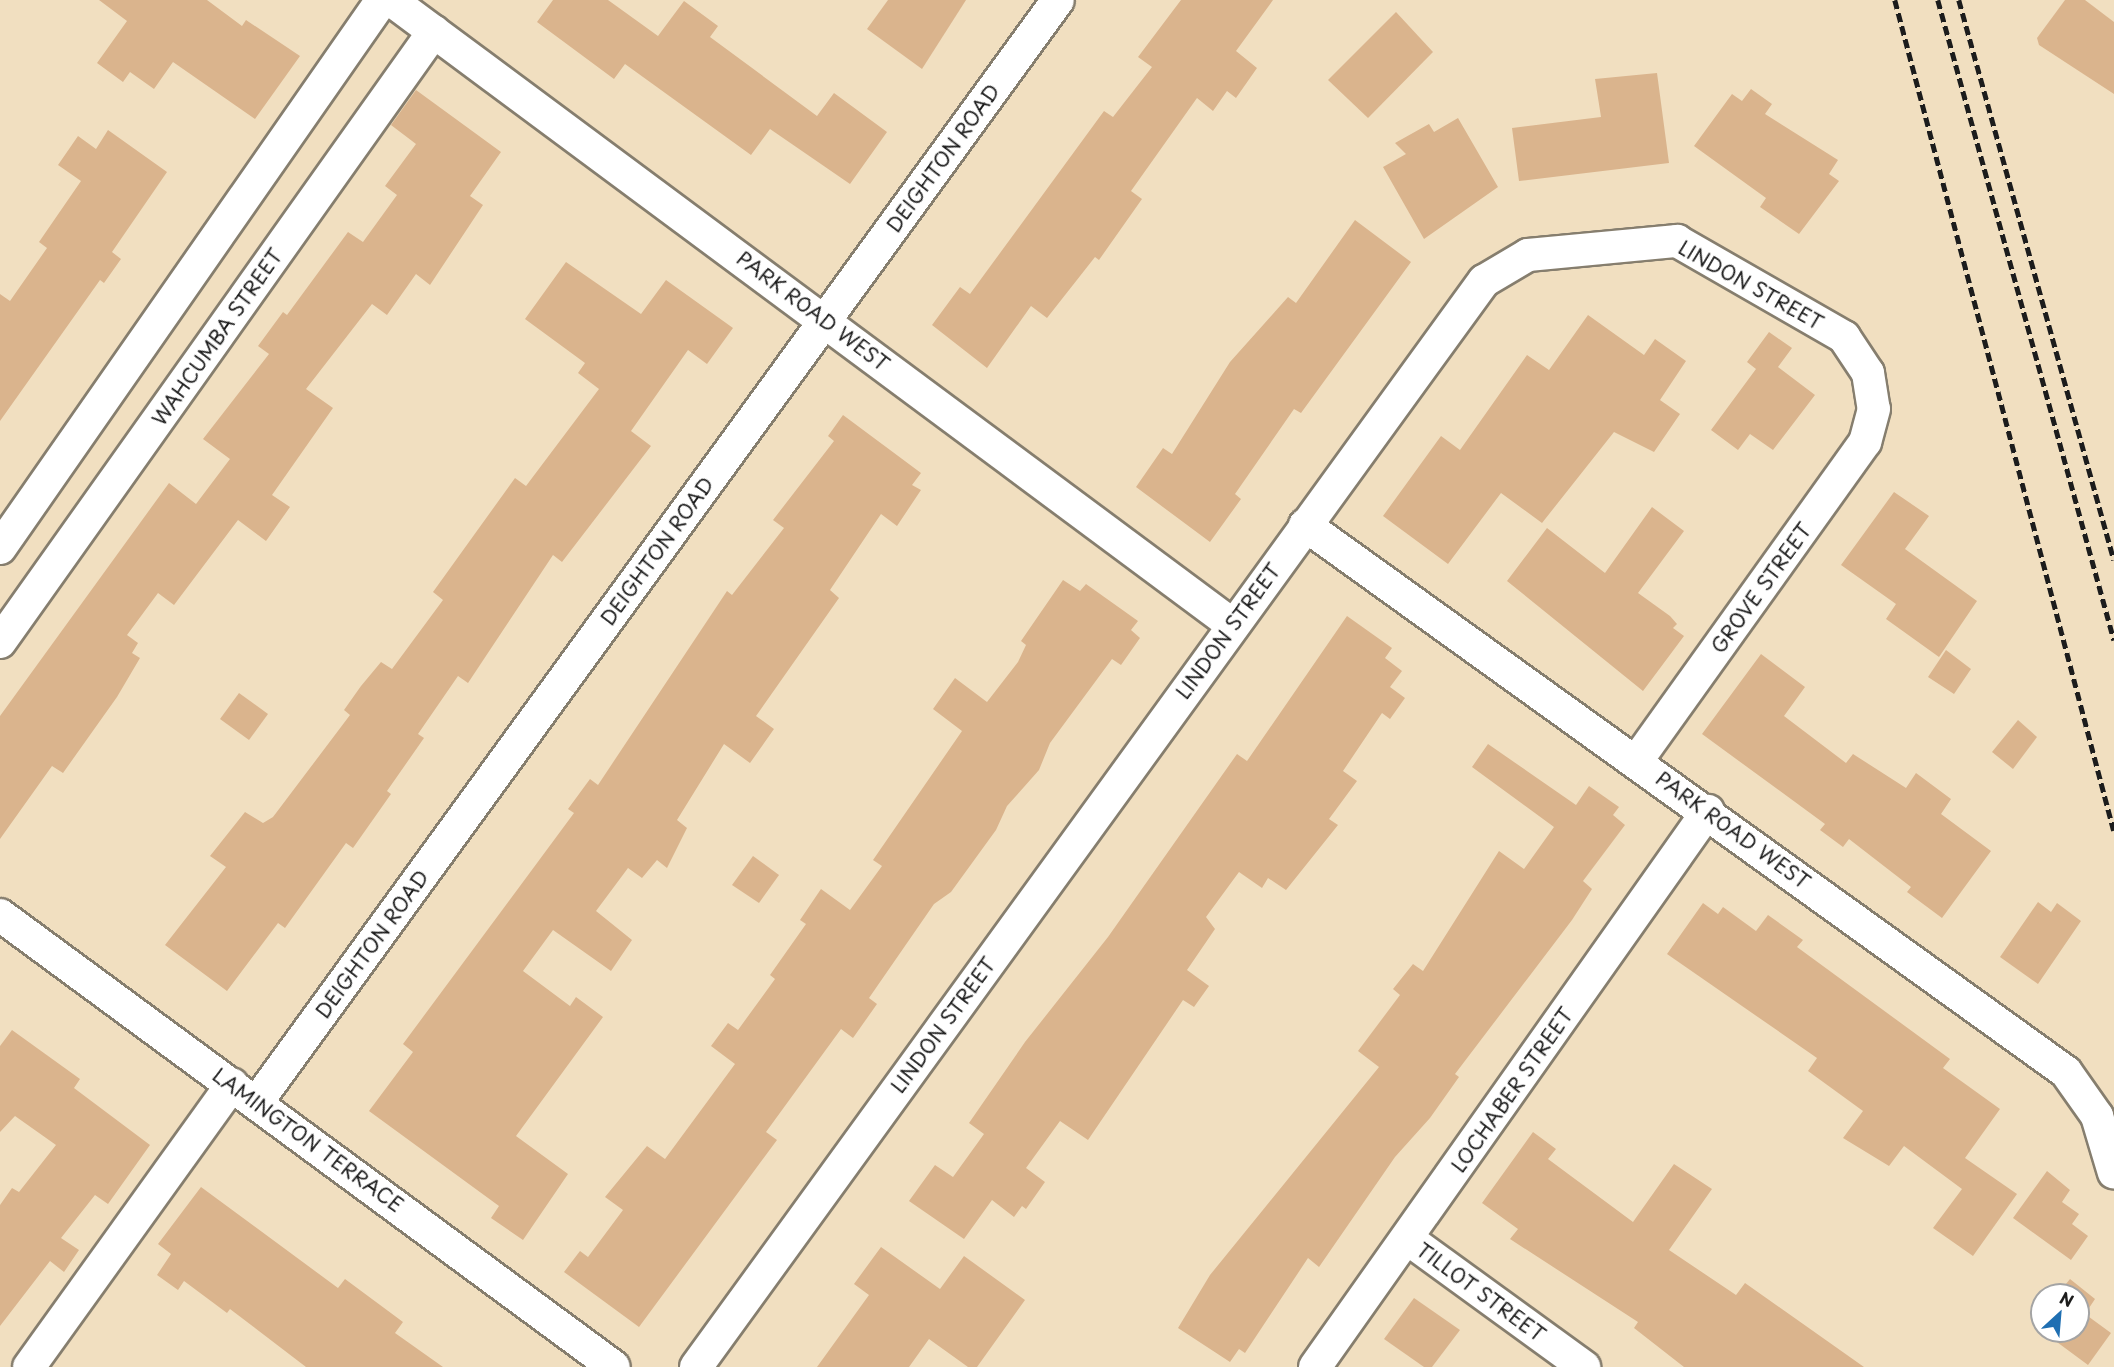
<!DOCTYPE html>
<style>
body{margin:0}
#map{position:relative;width:2114px;height:1367px;overflow:hidden;background:#f1dfc0;font-family:"Playpen Sans",sans-serif}
div>[style]{position:absolute}
[style*='--x']{left:calc(var(--x)*1px);top:calc(var(--y)*1px);width:calc(var(--w)*1px);rotate:calc(var(--a)*1deg)}
.building>*{inset:0;background:#dab48d}
.roads{filter:drop-shadow(2px 0 #867e6e) drop-shadow(-2px 0 #867e6e) drop-shadow(0 2px #867e6e) drop-shadow(0 -2px #867e6e)}
.minor>*{height:32px;margin:-16px;padding:0 16px;transform-origin:16px;border-radius:16px;background:#fff}
.rail>*{height:4.5px;margin-top:-2.25px;transform-origin:0;background:repeating-linear-gradient(90deg,#1c1c1c 0 9px,transparent 0 13.5px)}
span{translate:-50% -50%;white-space:nowrap;text-align:center;line-height:1.15;-webkit-text-stroke:4.5px #fff;paint-order:stroke}
.street-label{font-size:20px;color:#1c1c1c}
.north{position:absolute;left:2030px;top:1283px;width:60px;height:60px;box-sizing:border-box;background:#fff;border:2px solid #a4a4a4;border-radius:50%;rotate:26deg;font-size:16px;font-weight:700;line-height:24px;text-align:center;color:#1c1c1c}
.north::after{content:'';display:block;margin:auto;width:21px;height:27px;background:#1f6fb2;clip-path:polygon(50% 0,100% 100%,50% 72%,0 100%)}
</style>
<div id="map">
<div class="building">
<div style="clip-path:polygon(99px 0,207px 0,242px 26px,246px 20px,300px 56px,255px 119px,173px 62px,154px 89px,130px 72px,123px 82px,97px 63px,127px 21px)"></div>
<div style="clip-path:polygon(553px 0,608px 0,658px 36px,684px 1px,718px 26px,710px 37px,817px 116px,834px 93px,887px 132px,850px 184px,770px 129px,751px 155px,625px 64px,614px 79px,537px 22px)"></div>
<div style="clip-path:polygon(888px 0,966px 0,922px 69px,867px 29px)"></div>
<div style="clip-path:polygon(1181px 0,1273px 0,1236px 51px,1257px 68px,1236px 98px,1227px 91px,1213px 111px,1197px 98px,1131px 191px,1142px 199px,1099px 260px,1095px 257px,1047px 318px,1031px 306px,987px 368px,932px 325px,960px 287px,970px 294px,1104px 111px,1113px 117px,1152px 67px,1138px 57px)"></div>
<div style="clip-path:polygon(2065px 0,2085px 0,2114px 22px,2114px 94px,2039px 45px,2037px 38px)"></div>
<div style="clip-path:polygon(1396px 12px,1433px 52px,1368px 118px,1328px 80px)"></div>
<div style="clip-path:polygon(1657px 73px,1669px 163px,1519px 181px,1512px 128px,1601px 117px,1595px 79px)"></div>
<div style="clip-path:polygon(1751px 89px,1772px 104px,1765px 114px,1838px 160px,1829px 174px,1839px 181px,1799px 234px,1760px 207px,1766px 198px,1694px 146px,1732px 94px,1742px 101px)"></div>
<div style="clip-path:polygon(416px 90px,501px 152px,470px 196px,483px 205px,430px 285px,416px 274px,387px 315px,372px 304px,306px 389px,333px 408px,272px 495px,290px 507px,266px 541px,238px 520px,174px 605px,158px 593px,127px 635px,138px 643px,132px 653px,140px 658px,117px 697px,63px 773px,52px 766px,0 839px,0 716px,169px 483px,196px 504px,230px 459px,203px 439px,269px 354px,258px 346px,283px 312px,287px 315px,348px 232px,363px 242px,397px 195px,385px 186px,416px 144px,391px 125px)"></div>
<div style="clip-path:polygon(1458px 118px,1498px 187px,1424px 239px,1383px 167px,1406px 154px,1395px 143px,1429px 124px,1434px 132px)"></div>
<div style="clip-path:polygon(108px 130px,167px 172px,112px 252px,121px 259px,104px 283px,100px 280px,0 421px,0 294px,10px 301px,47px 248px,39px 242px,81px 181px,58px 165px,78px 136px,96px 149px)"></div>
<div style="clip-path:polygon(1355px 220px,1411px 262px,1301px 413px,1294px 409px,1235px 494px,1241px 499px,1210px 542px,1136px 487px,1163px 448px,1172px 454px,1230px 362px,1288px 297px,1296px 303px)"></div>
<div style="clip-path:polygon(566px 262px,641px 314px,666px 280px,733px 328px,707px 364px,688px 350px,631px 431px,651px 446px,562px 562px,553px 555px,468px 683px,458px 676px,418px 734px,424px 738px,387px 791px,391px 794px,353px 848px,346px 843px,285px 928px,278px 923px,227px 991px,165px 945px,226px 867px,210px 856px,245px 812px,263px 823px,273px 817px,350px 715px,344px 710px,361px 686px,381px 662px,392px 669px,443px 600px,433px 592px,515px 478px,526px 486px,599px 389px,578px 373px,585px 363px,525px 319px)"></div>
<div style="clip-path:polygon(1588px 315px,1644px 355px,1655px 339px,1686px 361px,1660px 400px,1680px 414px,1654px 452px,1614px 432px,1542px 523px,1501px 493px,1448px 564px,1383px 516px,1441px 436px,1460px 450px,1527px 355px,1549px 370px)"></div>
<div style="clip-path:polygon(1769px 332px,1792px 348px,1778px 367px,1815px 395px,1773px 450px,1750px 434px,1738px 450px,1711px 430px,1756px 369px,1747px 362px)"></div>
<div style="clip-path:polygon(843px 415px,921px 473px,912px 485px,921px 490px,897px 526px,881px 514px,830px 590px,839px 598px,756px 716px,774px 729px,750px 763px,724px 744px,677px 820px,687px 828px,667px 868px,657px 860px,642px 878px,628px 868px,596px 911px,632px 940px,611px 971px,553px 930px,523px 971px,570px 1006px,576px 997px,603px 1017px,516px 1136px,568px 1174px,523px 1240px,491px 1218px,499px 1206px,369px 1111px,413px 1052px,403px 1044px,574px 813px,568px 809px,590px 779px,598px 785px,727px 591px,732px 595px,784px 528px,773px 520px,834px 441px,828px 436px)"></div>
<div style="clip-path:polygon(1894px 492px,1929px 516px,1905px 549px,1977px 601px,1939px 657px,1886px 619px,1896px 604px,1841px 565px)"></div>
<div style="clip-path:polygon(1652px 507px,1684px 531px,1638px 593px,1670px 616px,1677px 624px,1673px 628px,1684px 636px,1643px 691px,1507px 581px,1547px 528px,1605px 573px)"></div>
<div style="clip-path:polygon(1063px 580px,1080px 591px,1086px 584px,1138px 621px,1131px 630px,1140px 638px,1121px 665px,1112px 659px,1050px 743px,1039px 770px,1007px 806px,996px 830px,951px 892px,934px 904px,869px 998px,877px 1004px,853px 1038px,841px 1029px,766px 1132px,777px 1140px,639px 1327px,564px 1272px,580px 1251px,588px 1257px,623px 1210px,605px 1197px,647px 1146px,665px 1159px,735px 1064px,711px 1046px,728px 1023px,738px 1030px,775px 979px,770px 975px,806px 924px,800px 920px,821px 889px,850px 910px,882px 866px,873px 860px,962px 731px,933px 709px,955px 678px,987px 702px,1018px 662px,1026px 645px,1021px 641px)"></div>
<div style="clip-path:polygon(1347px 616px,1392px 648px,1385px 658px,1402px 671px,1390px 687px,1405px 698px,1390px 719px,1382px 713px,1343px 771px,1357px 781px,1329px 819px,1338px 825px,1286px 890px,1268px 878px,1262px 888px,1239px 872px,1206px 917px,1215px 929px,1187px 970px,1209px 986px,1194px 1007px,1183px 1000px,1088px 1140px,1060px 1121px,1026px 1168px,1045px 1182px,1026px 1209px,1022px 1206px,1014px 1217px,992px 1200px,964px 1239px,909px 1201px,935px 1165px,953px 1177px,984px 1134px,969px 1123px,1025px 1042px,1108px 937px,1237px 754px,1247px 761px)"></div>
<div style="clip-path:polygon(1946px 650px,1971px 669px,1954px 694px,1928px 677px)"></div>
<div style="clip-path:polygon(1761px 654px,1805px 687px,1784px 716px,1846px 763px,1853px 754px,1906px 788px,1916px 773px,1951px 799px,1941px 814px,1991px 851px,1942px 918px,1907px 892px,1911px 887px,1849px 839px,1843px 847px,1820px 830px,1825px 824px,1702px 734px)"></div>
<div style="clip-path:polygon(239px 693px,268px 714px,249px 740px,220px 719px)"></div>
<div style="clip-path:polygon(2018px 720px,2037px 737px,2013px 769px,1992px 752px)"></div>
<div style="clip-path:polygon(1488px 744px,1576px 805px,1589px 786px,1619px 807px,1613px 815px,1625px 825px,1583px 881px,1592px 889px,1572px 920px,1455px 1074px,1459px 1077px,1430px 1118px,1395px 1157px,1319px 1267px,1308px 1258px,1245px 1353px,1239px 1349px,1230px 1362px,1178px 1328px,1210px 1275px,1379px 1067px,1358px 1051px,1400px 995px,1393px 989px,1413px 964px,1423px 971px,1499px 851px,1524px 869px,1554px 827px,1472px 767px)"></div>
<div style="clip-path:polygon(753px 856px,779px 875px,759px 903px,732px 885px)"></div>
<div style="clip-path:polygon(2038px 902px,2051px 912px,2057px 903px,2081px 921px,2038px 984px,2000px 957px)"></div>
<div style="clip-path:polygon(1703px 903px,1718px 914px,1723px 907px,1756px 931px,1768px 915px,1803px 940px,1797px 947px,1950px 1059px,1943px 1068px,2000px 1109px,1965px 1158px,2017px 1194px,1973px 1256px,1933px 1228px,1962px 1189px,1904px 1146px,1889px 1166px,1843px 1138px,1863px 1111px,1808px 1071px,1817px 1058px,1667px 954px)"></div>
<div style="clip-path:polygon(12px 1030px,80px 1079px,74px 1088px,150px 1145px,108px 1204px,95px 1195px,61px 1238px,79px 1250px,64px 1272px,50px 1261px,0 1326px,0 1205px,12px 1188px,19px 1192px,56px 1145px,15px 1116px,0 1132px,0 1046px)"></div>
<div style="clip-path:polygon(1533px 1132px,1556px 1149px,1548px 1159px,1633px 1222px,1674px 1164px,1712px 1189px,1669px 1250px,1736px 1295px,1745px 1283px,1864px 1367px,1684px 1367px,1634px 1328px,1638px 1322px,1510px 1239px,1518px 1229px,1482px 1203px)"></div>
<div style="clip-path:polygon(2047px 1171px,2070px 1190px,2062px 1202px,2079px 1214px,2072px 1224px,2088px 1236px,2071px 1260px,2013px 1218px)"></div>
<div style="clip-path:polygon(201px 1187px,338px 1288px,345px 1279px,403px 1322px,395px 1333px,443px 1367px,306px 1367px,230px 1309px,227px 1313px,184px 1281px,178px 1290px,157px 1275px,171px 1254px,158px 1244px)"></div>
<div style="clip-path:polygon(881px 1247px,940px 1289px,964px 1256px,1025px 1300px,977px 1367px,968px 1367px,929px 1339px,909px 1367px,817px 1367px,869px 1295px,854px 1284px)"></div>
<div style="clip-path:polygon(2070px 1279px,2095px 1299px,2085px 1314px,2111px 1333px,2088px 1365px,2042px 1331px,2078px 1331px,2078px 1295px,2057px 1295px)"></div>
<div style="clip-path:polygon(1414px 1298px,1460px 1330px,1432px 1367px,1424px 1367px,1384px 1339px)"></div>
</div>
<div class="roads">
<div class="minor">
<div style="--x:391;--y:0;--w:1049;--a:36.59"></div>
<div style="--x:1305;--y:525;--w:937;--a:35.71"></div>
<div style="--x:2066;--y:1072;--w:54;--a:54.8"></div>
<div style="--x:2097;--y:1116;--w:59;--a:73.4"></div>
<div style="--x:0;--y:548;--w:668;--a:-55.12"></div>
<div style="--x:0;--y:642;--w:749;--a:-54.61"></div>
<div style="--x:0;--y:915;--w:762;--a:36.36"></div>
<div style="--x:257;--y:1102;--w:1362;--a:-53.99"></div>
<div style="--x:1408;--y:1239;--w:218;--a:36"></div>
<div style="--x:29;--y:1367;--w:348;--a:-54.3"></div>
<div style="--x:696;--y:1367;--w:1342;--a:-54.04"></div>
<div style="--x:1484;--y:281;--w:51;--a:-30.6"></div>
<div style="--x:1528;--y:255;--w:150;--a:-5.4"></div>
<div style="--x:1677;--y:241;--w:193;--a:29.9"></div>
<div style="--x:1844;--y:337;--w:43;--a:56.3"></div>
<div style="--x:1868;--y:373;--w:36;--a:81"></div>
<div style="--x:1874;--y:409;--w:34;--a:105"></div>
<div style="--x:1865;--y:442;--w:392;--a:125.6"></div>
<div style="--x:1315;--y:1367;--w:681;--a:-54.75"></div>
</div>
</div>
<div class="rail">
<div style="--x:1895;--y:0;--w:859;--a:75.24"></div>
<div style="--x:1938;--y:0;--w:664;--a:74.62"></div>
<div style="--x:1959;--y:0;--w:581;--a:74.53"></div>
</div>
<div class="street-label">
<span style="left:943px;top:158px;rotate:-54deg">DEIGHTON ROAD</span>
<span style="left:1751px;top:285px;rotate:29deg">LINDON STREET</span>
<span style="left:813px;top:311px;rotate:37deg">PARK ROAD WEST</span>
<span style="left:217px;top:337px;rotate:-55deg">WAHCUMBA STREET</span>
<span style="left:657px;top:551px;rotate:-54deg">DEIGHTON ROAD</span>
<span style="left:1761px;top:588px;rotate:-54deg">GROVE STREET</span>
<span style="left:1228px;top:631px;rotate:-54deg">LINDON STREET</span>
<span style="left:1733px;top:830px;rotate:36deg">PARK ROAD WEST</span>
<span style="left:372px;top:944px;rotate:-54deg">DEIGHTON ROAD</span>
<span style="left:943px;top:1025px;rotate:-54deg">LINDON STREET</span>
<span style="left:1512px;top:1090px;rotate:-55deg">LOCHABER STREET</span>
<span style="left:308px;top:1140px;rotate:36deg">LAMINGTON TERRACE</span>
<span style="left:1481px;top:1292px;rotate:36deg">TILLOT STREET</span>
</div>
<div class="north">N</div>
</div>
